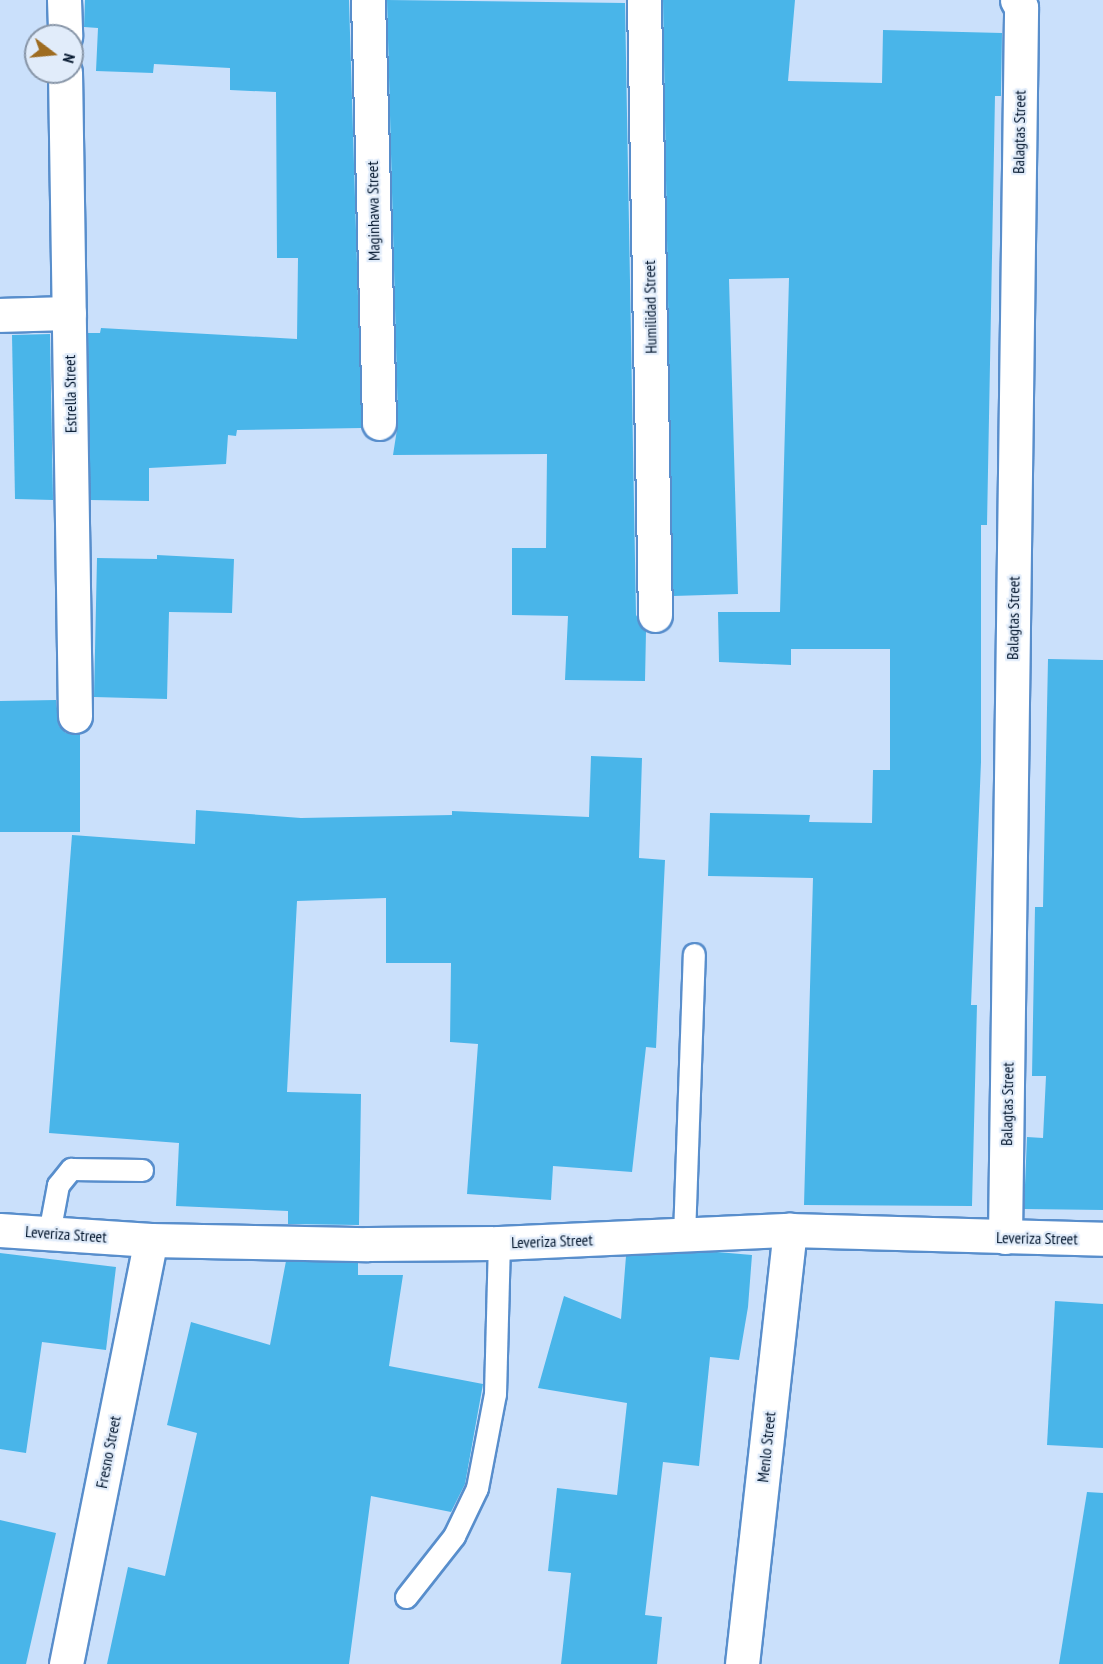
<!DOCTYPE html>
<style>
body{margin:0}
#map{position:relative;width:1103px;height:1664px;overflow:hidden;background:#cae0fb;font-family:"PT Sans Narrow",sans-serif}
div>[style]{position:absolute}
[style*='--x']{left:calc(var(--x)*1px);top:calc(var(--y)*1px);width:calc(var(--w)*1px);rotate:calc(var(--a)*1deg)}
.building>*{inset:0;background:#49b5e9}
.roads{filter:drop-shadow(2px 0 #588ecc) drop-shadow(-2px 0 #588ecc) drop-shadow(0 2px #588ecc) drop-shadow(0 -2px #588ecc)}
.service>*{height:21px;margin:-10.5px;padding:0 10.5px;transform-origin:10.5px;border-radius:10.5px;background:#fff}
.minor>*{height:33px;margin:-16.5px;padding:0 16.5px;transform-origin:16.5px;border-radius:16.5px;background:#fff}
.tertiary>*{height:33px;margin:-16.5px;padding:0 16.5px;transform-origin:16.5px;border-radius:16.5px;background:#fff}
span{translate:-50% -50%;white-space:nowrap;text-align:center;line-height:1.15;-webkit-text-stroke:4.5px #e1ecfa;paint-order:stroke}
.street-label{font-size:16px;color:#02152c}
.north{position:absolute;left:24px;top:24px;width:60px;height:60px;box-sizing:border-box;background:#e1ecfa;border:2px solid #8896a8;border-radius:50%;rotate:106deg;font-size:16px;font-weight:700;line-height:24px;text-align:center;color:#02152c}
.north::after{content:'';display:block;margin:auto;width:21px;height:27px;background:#9e6c21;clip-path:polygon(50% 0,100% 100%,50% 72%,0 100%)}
</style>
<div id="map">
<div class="building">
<div style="clip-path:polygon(85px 0,349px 0,362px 428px,237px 430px,236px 436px,228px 435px,226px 464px,149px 468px,149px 501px,90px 500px,88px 333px,100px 333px,101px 328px,297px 339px,298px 258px,277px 258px,276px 92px,230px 90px,230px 68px,154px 64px,153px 73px,96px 71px,98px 28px,84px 27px)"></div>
<div style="clip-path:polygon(387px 0,625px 3px,636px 615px,646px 631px,645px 681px,565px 680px,568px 616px,512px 615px,512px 548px,546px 548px,547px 454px,393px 455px,398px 423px)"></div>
<div style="clip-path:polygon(663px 0,795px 0,788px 81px,882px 83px,883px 30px,1002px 33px,1001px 96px,995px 96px,987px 525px,981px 525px,981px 762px,971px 1005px,977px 1005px,972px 1206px,804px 1205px,813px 878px,708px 876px,710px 813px,810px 815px,809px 822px,872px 823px,873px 770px,890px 770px,890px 649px,791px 649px,791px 665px,719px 662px,718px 612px,780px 612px,789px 278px,729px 279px,738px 594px,673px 596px)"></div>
<div style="clip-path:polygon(50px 334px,53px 500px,15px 499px,12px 335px)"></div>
<div style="clip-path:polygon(157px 555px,234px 559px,232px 613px,169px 612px,167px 699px,94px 697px,97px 558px,157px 559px)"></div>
<div style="clip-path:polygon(1048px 659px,1103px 660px,1103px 1210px,1024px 1209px,1027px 1137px,1043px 1138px,1046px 1076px,1032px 1076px,1035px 907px,1043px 907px)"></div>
<div style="clip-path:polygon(56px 700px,59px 726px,66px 733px,80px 734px,80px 832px,0 832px,0 701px)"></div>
<div style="clip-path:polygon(591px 756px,642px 758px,639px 858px,665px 860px,656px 1048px,646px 1047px,632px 1172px,553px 1166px,551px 1200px,467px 1194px,478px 1044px,450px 1042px,451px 963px,386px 963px,386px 898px,297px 901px,287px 1092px,361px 1094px,359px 1225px,288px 1224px,288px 1211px,176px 1206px,179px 1143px,49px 1133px,72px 835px,195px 844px,196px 810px,301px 818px,452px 815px,452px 811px,589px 817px)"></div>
<div style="clip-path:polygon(717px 1252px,752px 1255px,748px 1307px,739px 1360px,710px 1357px,699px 1466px,663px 1462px,645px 1615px,662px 1617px,657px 1664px,561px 1664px,571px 1573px,548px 1571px,557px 1488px,617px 1495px,627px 1403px,538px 1388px,564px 1296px,621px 1319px,626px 1256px)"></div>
<div style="clip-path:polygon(0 1253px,116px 1267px,106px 1350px,42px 1342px,26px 1453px,0 1449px)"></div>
<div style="clip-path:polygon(286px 1261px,358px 1263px,358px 1275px,403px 1275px,389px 1366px,483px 1384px,465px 1484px,451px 1512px,371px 1496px,349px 1664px,107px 1664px,128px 1567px,165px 1576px,197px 1433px,167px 1425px,191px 1322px,270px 1345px)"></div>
<div style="clip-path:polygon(1055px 1301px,1103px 1304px,1103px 1448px,1047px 1445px)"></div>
<div style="clip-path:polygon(1087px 1492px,1103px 1493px,1103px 1664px,1059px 1664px)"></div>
<div style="clip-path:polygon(0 1520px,56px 1533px,26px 1664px,0 1664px)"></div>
</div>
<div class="roads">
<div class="service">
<div style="--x:49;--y:1233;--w:49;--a:-79.4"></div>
<div style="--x:58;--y:1185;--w:21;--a:-51"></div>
<div style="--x:71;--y:1169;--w:71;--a:0.8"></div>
<div style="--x:684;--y:1236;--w:282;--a:-88"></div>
<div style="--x:406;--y:1597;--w:78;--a:-51.8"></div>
<div style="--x:454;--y:1536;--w:53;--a:-64.4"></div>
<div style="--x:477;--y:1488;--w:96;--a:-79.2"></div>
<div style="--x:495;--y:1394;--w:151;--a:-88.5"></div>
</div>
<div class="minor">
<div style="--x:64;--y:0;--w:36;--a:88"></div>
<div style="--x:368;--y:0;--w:423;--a:88.5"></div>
<div style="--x:644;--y:0;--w:615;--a:88.98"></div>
<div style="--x:65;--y:72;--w:644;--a:89.11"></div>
<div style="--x:0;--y:315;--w:69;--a:-1.7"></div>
<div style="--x:1005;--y:1237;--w:1230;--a:-89.25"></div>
<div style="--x:1021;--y:7;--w:8;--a:-120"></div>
<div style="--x:66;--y:1664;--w:432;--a:-78.7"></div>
<div style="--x:742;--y:1664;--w:437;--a:-83.7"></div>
</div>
<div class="tertiary">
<div style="--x:0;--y:1230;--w:151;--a:3.8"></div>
<div style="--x:151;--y:1240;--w:217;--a:1.1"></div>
<div style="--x:368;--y:1244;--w:131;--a:-0.4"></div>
<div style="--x:499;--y:1243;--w:291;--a:-2.6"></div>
<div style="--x:790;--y:1230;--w:313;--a:1.6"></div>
</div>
</div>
<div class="street-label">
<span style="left:1019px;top:132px;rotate:-89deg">Balagtas Street</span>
<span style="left:373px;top:211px;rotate:-91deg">Maginhawa Street</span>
<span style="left:650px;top:307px;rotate:-91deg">Humilidad Street</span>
<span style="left:70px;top:394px;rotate:-91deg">Estrella Street</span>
<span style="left:1013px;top:618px;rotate:-89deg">Balagtas Street</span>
<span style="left:1007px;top:1104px;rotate:-89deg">Balagtas Street</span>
<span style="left:66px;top:1234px;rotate:4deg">Leveriza Street</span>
<span style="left:1037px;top:1238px;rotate:1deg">Leveriza Street</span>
<span style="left:552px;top:1241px;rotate:-2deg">Leveriza Street</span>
<span style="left:766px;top:1447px;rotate:-84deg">Menlo Street</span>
<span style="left:108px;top:1452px;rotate:-79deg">Fresno Street</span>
</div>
<div class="north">N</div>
</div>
